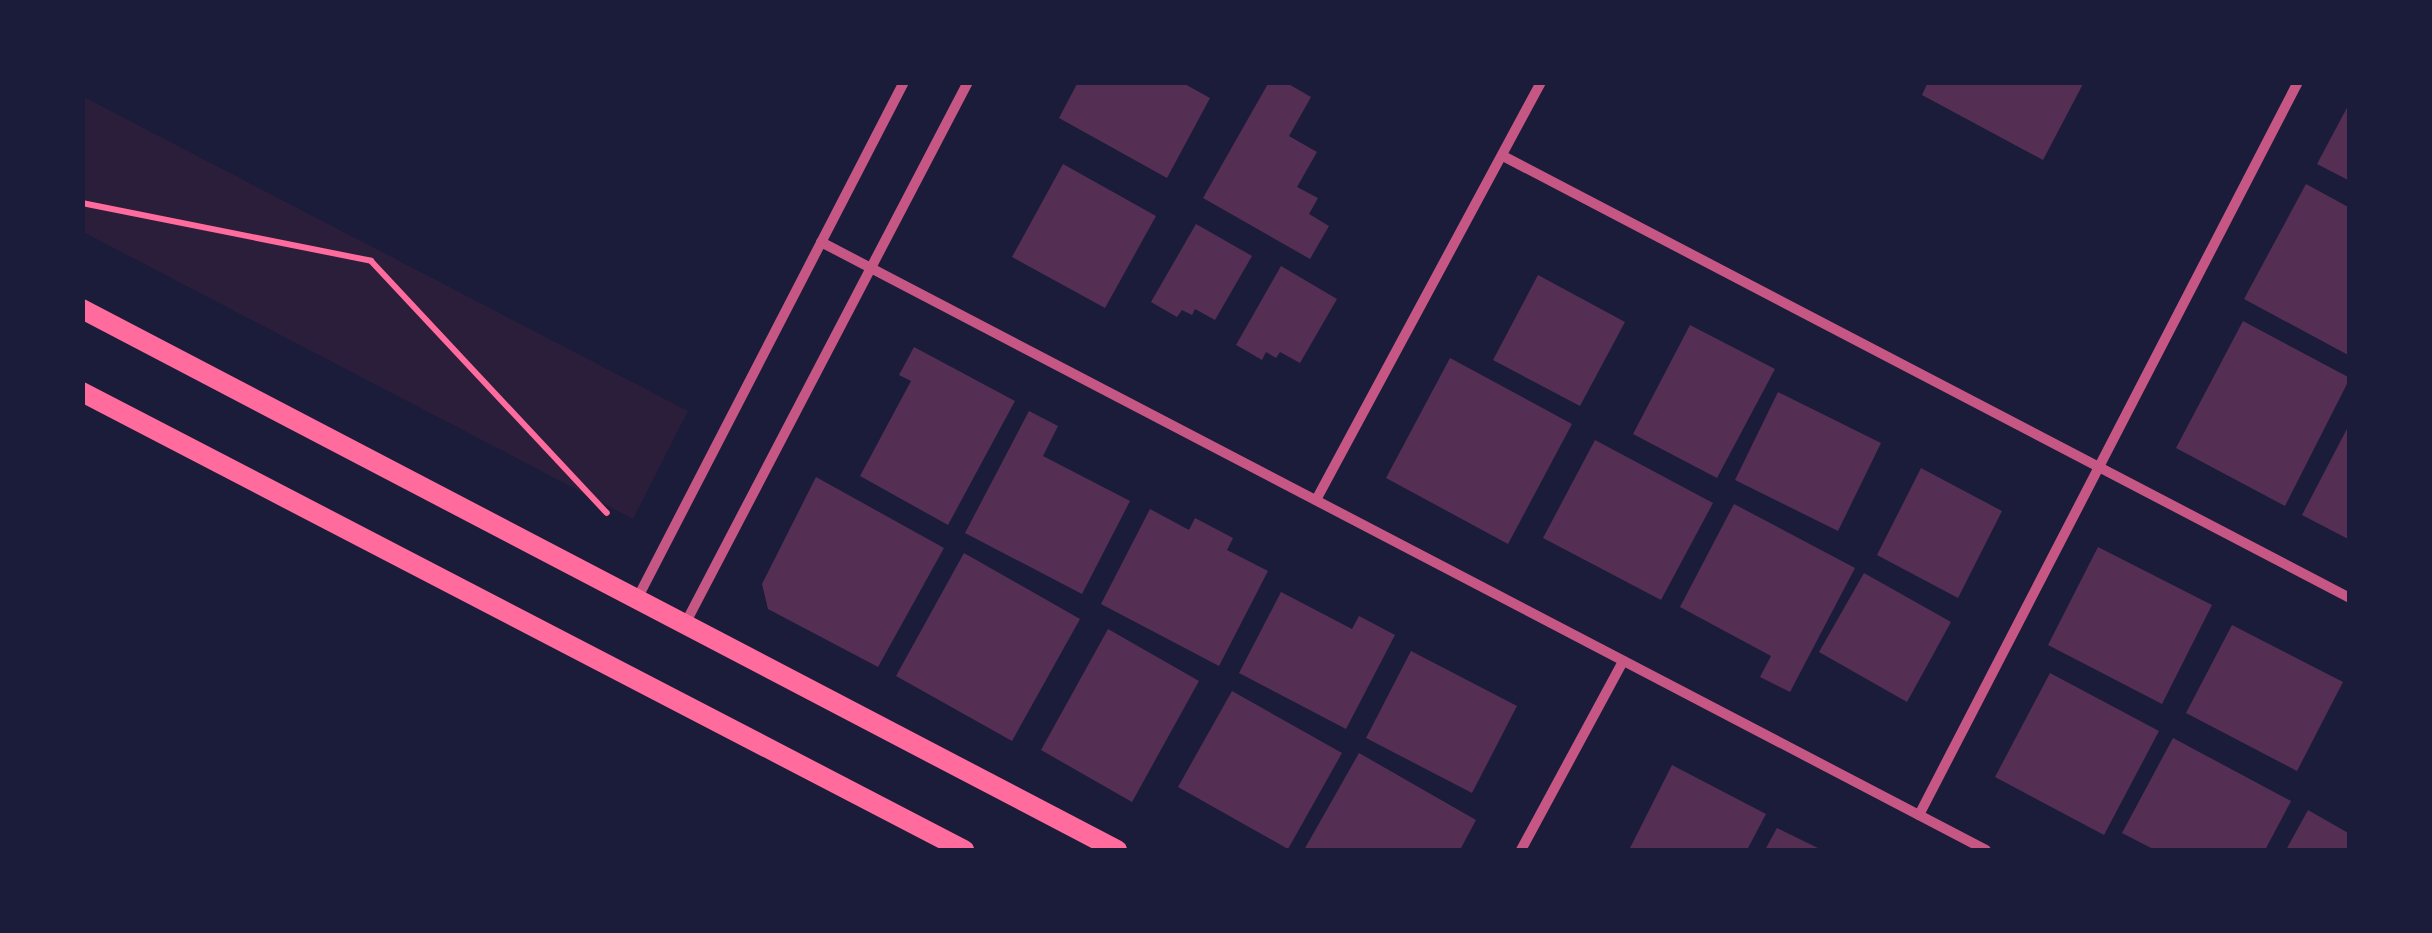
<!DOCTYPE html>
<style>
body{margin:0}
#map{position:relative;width:2432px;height:933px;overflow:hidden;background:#1b1b3a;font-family:"Varela Round",sans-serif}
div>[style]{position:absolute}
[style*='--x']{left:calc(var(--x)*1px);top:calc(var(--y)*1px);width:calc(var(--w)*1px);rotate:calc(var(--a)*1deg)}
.green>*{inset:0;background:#2a1e3b}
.building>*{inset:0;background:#542f53}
.path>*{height:6px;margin:-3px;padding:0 3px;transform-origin:3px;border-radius:3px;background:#ff6b9d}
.minor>*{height:10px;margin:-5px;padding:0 5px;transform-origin:5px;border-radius:5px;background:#c65784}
.secondary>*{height:20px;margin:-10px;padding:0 10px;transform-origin:10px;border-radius:10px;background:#ff6b9d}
span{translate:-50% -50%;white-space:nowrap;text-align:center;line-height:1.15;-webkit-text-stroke:10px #1b1b3a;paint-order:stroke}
.frame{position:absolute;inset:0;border:85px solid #1b1b3a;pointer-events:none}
</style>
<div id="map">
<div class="green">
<div style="clip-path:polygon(82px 96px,688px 411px,633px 519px,83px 232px)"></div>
</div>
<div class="building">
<div style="clip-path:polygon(1078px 82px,1181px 82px,1210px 98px,1167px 178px,1059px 118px)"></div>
<div style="clip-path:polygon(1269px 82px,1285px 82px,1311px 97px,1289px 136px,1317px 152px,1297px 187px,1318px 198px,1309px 214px,1329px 226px,1310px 259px,1203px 198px)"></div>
<div style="clip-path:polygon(1928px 82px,2084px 82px,2043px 160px,1922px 95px)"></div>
<div style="clip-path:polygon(2350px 102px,2350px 181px,2317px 164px)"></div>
<div style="clip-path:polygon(1063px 164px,1156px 216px,1105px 308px,1012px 257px)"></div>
<div style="clip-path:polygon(2306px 184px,2350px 208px,2350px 356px,2244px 299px)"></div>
<div style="clip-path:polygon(1196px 224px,1252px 256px,1215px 320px,1195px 309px,1192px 315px,1182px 310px,1177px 317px,1151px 302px)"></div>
<div style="clip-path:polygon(1281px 266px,1337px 299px,1300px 363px,1280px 352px,1276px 358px,1266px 352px,1262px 360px,1236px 345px)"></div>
<div style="clip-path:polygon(1538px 275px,1625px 322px,1580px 406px,1493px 360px)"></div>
<div style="clip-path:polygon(2243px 321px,2350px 378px,2285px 506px,2176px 448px)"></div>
<div style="clip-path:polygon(1690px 325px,1775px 369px,1717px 478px,1633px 434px)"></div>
<div style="clip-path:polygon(914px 347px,1015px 401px,948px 525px,860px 476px,911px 381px,899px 375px)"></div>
<div style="clip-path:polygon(1450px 358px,1572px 424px,1508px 544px,1386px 478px)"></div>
<div style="clip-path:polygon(1778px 392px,1881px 443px,1838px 531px,1735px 480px)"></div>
<div style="clip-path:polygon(1029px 411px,1058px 426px,1043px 456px,1130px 501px,1082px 594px,965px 533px)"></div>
<div style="clip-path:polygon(2350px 423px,2350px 540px,2302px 515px)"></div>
<div style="clip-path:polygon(1595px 440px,1713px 503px,1661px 600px,1543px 538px)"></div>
<div style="clip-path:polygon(1921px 468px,2002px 511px,1958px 598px,1877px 555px)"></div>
<div style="clip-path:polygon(816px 477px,944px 548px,878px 667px,768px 609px,762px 584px)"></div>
<div style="clip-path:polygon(1734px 504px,1855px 568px,1790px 692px,1760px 677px,1771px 656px,1680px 607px)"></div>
<div style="clip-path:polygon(1150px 509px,1189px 530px,1195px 518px,1233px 538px,1227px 550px,1268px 571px,1219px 666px,1101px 604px)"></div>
<div style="clip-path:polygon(2098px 547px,2212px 605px,2162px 704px,2048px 645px)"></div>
<div style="clip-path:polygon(964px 553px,1080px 619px,1012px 741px,896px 676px)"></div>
<div style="clip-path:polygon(1864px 573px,1951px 622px,1907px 702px,1819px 652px)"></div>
<div style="clip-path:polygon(1281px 592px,1352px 629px,1359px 616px,1395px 635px,1346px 729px,1239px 673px)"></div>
<div style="clip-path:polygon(2232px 625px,2343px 682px,2297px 771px,2186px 713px)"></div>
<div style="clip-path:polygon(1108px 629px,1199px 681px,1132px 802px,1041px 750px)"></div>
<div style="clip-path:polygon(1411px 651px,1517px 706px,1472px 793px,1366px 738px)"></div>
<div style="clip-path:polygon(2050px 673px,2159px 731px,2104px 835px,1995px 777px)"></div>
<div style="clip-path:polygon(1232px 691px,1342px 753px,1288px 849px,1178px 787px)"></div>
<div style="clip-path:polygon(2173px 738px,2291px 801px,2265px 850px,2155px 850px,2122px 833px)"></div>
<div style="clip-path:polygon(1359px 753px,1476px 820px,1460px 850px,1304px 850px)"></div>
<div style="clip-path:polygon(1672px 765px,1766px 814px,1747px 850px,1629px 850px)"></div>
<div style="clip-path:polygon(2308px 810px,2350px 834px,2350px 850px,2286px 850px)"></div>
<div style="clip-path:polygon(1777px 828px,1822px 850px,1765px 850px)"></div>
</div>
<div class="path">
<div style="--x:82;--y:203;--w:295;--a:11.3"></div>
<div style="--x:371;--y:261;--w:345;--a:46.9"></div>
</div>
<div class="minor">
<div style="--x:1503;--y:156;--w:955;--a:27.56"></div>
<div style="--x:821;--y:242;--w:1314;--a:27.56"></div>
<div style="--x:1316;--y:500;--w:475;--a:-61.7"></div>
<div style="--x:637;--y:599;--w:582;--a:-62.69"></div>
<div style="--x:685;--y:624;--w:611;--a:-62.43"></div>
<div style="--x:1919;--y:815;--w:825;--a:-62.66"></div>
<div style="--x:1521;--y:850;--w:215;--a:-61.6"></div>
</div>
<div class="secondary">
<div style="--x:82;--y:309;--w:1168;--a:27.6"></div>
<div style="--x:82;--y:392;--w:994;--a:27.44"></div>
</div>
<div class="frame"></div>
</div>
